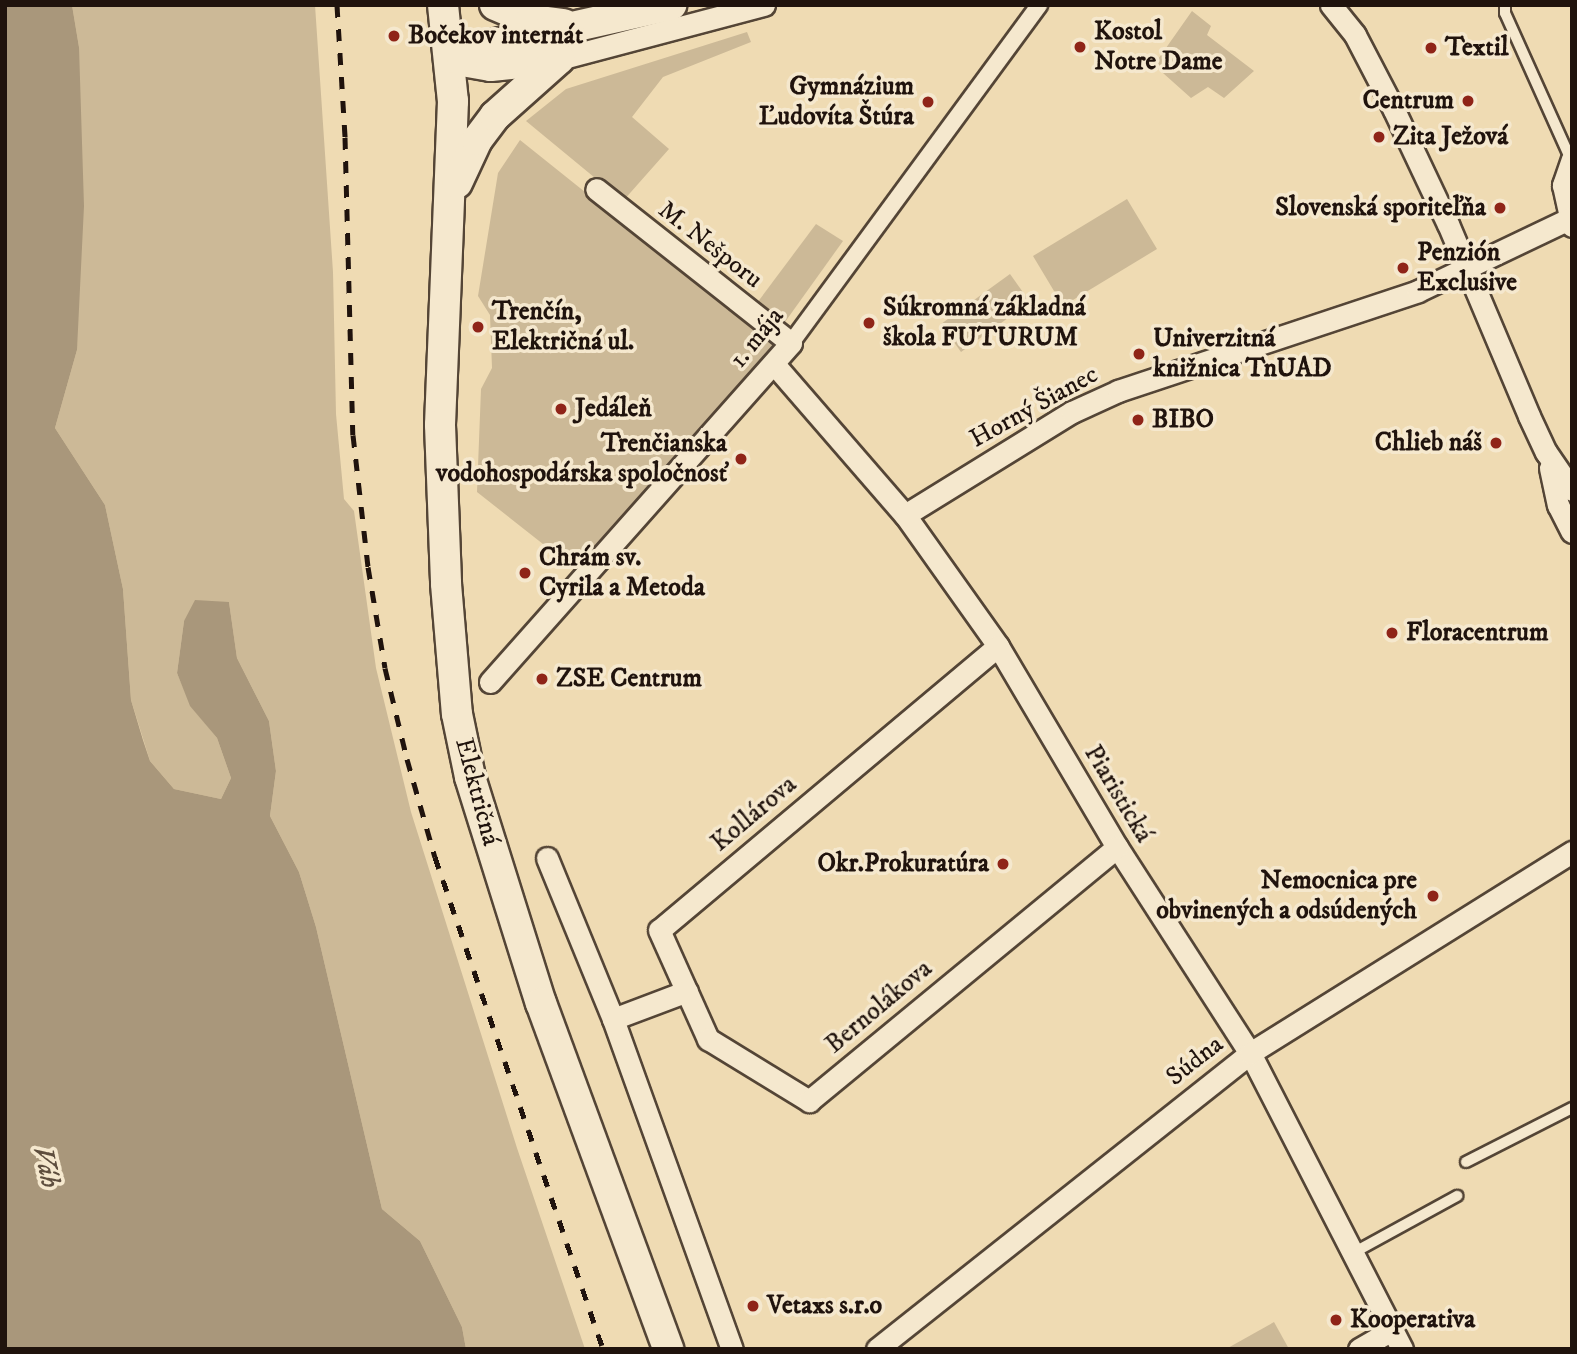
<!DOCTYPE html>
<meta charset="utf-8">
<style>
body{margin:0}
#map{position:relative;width:1577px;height:1354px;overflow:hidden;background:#efdbb3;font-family:"IM FELL DW Pica",serif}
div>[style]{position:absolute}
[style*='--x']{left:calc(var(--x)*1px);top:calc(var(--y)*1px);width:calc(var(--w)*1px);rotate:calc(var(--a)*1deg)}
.green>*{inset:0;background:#ccb997}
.water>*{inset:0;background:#a9977b}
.roads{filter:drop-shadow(2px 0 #544536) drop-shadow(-2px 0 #544536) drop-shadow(0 2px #544536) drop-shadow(0 -2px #544536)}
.service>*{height:10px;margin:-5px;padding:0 5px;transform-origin:5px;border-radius:5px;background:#f5e8ce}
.pedestrian>*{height:16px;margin:-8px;padding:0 8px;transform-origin:8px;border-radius:8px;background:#f5e8ce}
.minor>*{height:21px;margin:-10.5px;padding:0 10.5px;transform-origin:10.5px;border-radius:10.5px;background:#f5e8ce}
.secondary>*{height:30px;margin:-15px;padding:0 15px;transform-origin:15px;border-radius:15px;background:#f5e8ce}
.rail>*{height:5px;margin-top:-2.5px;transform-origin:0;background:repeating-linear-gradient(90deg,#20130d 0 12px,transparent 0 24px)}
.dots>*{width:19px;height:19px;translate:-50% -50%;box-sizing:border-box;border:4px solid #f5e8ce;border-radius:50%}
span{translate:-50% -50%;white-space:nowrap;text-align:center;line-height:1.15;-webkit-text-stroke:7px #f5e8ce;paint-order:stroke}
.poi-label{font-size:26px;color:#20130d;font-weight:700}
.left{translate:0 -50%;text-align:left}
.right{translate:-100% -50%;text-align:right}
.street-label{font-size:26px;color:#20130d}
.water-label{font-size:28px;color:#5e4e3e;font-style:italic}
.frame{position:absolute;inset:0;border:7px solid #20130d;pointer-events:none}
</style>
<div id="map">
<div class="green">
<div style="clip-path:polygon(72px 5px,315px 5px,333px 272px,336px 414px,344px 499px,354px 511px,376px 668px,411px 812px,517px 1148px,585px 1349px,466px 1349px,462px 1327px,420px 1241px,382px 1209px,316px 927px,299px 872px,270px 816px,276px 771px,269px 721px,237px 658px,229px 602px,184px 621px,177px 673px,191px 706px,217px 738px,231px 778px,221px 799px,174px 789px,150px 761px,131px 700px,123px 589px,105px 505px,55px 428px,77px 350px,79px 47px)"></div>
<div style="clip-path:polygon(1192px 11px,1211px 26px,1207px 35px,1254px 71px,1224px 98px,1208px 87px,1191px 98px,1154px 65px)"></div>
<div style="clip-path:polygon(747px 32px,751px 42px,663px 77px,632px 117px,669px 149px,623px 201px,526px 121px,566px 89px)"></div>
<div style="clip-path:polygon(520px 140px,775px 344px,576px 570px,477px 492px,481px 389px,492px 368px,490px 315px,478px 296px,498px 173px)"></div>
<div style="clip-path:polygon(1127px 199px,1157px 249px,1063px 306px,1033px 256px)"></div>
<div style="clip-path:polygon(816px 224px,843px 241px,785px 322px,757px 303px)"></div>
<div style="clip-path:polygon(1010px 274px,1030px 302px,961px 352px,941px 324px)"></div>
<div style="clip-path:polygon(1274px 1322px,1289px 1349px,1226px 1349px)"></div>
</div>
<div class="water">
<div style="clip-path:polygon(5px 5px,72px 5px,79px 47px,84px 206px,77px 350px,55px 428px,105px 505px,123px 589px,131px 700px,143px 740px,150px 761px,174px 789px,221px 799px,231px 778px,217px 738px,190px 706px,177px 673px,184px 621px,195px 600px,229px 602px,237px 658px,269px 721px,276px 771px,270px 816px,299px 872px,316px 927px,382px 1209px,420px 1241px,462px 1327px,466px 1349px,5px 1349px)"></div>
</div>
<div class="roads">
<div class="service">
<div style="--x:1505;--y:5;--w:8;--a:90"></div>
<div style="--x:1505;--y:13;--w:161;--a:65.8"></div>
<div style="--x:1466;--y:1162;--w:119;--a:-27"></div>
<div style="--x:1353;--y:1253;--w:119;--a:-28.7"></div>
</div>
<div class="pedestrian">
<div style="--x:791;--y:343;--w:419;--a:-53.7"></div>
</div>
<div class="minor">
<div style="--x:1331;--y:5;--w:38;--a:51"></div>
<div style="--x:1355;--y:35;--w:85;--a:62.5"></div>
<div style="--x:1394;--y:110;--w:126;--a:64.7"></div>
<div style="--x:1448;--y:224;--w:208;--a:67.1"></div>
<div style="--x:1529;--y:416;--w:40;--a:65"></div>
<div style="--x:1546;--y:452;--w:46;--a:55.6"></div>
<div style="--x:559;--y:59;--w:212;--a:-14.8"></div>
<div style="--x:1572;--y:159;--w:28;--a:109"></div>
<div style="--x:1563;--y:185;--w:42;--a:77.6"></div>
<div style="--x:774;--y:364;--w:200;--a:49.1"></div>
<div style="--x:905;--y:515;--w:161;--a:54.6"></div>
<div style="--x:998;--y:646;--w:234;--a:59.4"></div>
<div style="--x:1117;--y:847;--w:245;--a:57.2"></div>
<div style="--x:1250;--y:1053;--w:333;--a:62.8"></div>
<div style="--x:1550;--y:468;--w:38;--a:78"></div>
<div style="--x:1558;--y:505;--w:30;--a:63"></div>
<div style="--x:905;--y:515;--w:196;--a:-31.7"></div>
<div style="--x:1072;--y:412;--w:51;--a:-24.5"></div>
<div style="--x:1118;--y:391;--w:316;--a:-18.4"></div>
<div style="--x:1418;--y:291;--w:167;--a:-25.5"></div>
<div style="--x:998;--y:646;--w:442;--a:140"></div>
<div style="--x:659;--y:930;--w:120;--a:65.8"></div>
<div style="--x:708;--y:1039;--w:119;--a:31.5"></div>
<div style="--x:809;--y:1101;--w:399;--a:-39.5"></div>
<div style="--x:490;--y:682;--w:453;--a:-48.4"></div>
<div style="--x:791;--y:343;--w:248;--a:-141.7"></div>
<div style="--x:547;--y:858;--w:174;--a:67.7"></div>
<div style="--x:613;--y:1019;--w:351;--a:70.2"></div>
<div style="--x:613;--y:1019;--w:79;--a:-20.7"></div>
<div style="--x:877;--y:1349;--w:476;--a:-38.4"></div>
<div style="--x:1250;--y:1053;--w:380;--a:-32"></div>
<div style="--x:1359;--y:1349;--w:38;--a:-30"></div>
</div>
<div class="secondary">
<div style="--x:443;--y:5;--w:97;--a:84.1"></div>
<div style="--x:453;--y:101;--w:324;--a:92.3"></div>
<div style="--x:440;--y:425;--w:159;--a:87.8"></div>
<div style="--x:446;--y:584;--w:130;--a:85.2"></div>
<div style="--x:457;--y:714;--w:64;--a:78.3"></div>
<div style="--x:470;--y:777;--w:237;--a:72.6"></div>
<div style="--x:541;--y:1003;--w:369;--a:69.8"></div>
<div style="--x:495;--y:5;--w:39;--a:23"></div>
<div style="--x:531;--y:20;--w:33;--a:7"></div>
<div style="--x:449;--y:58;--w:40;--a:-18"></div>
<div style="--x:487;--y:46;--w:189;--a:-12.6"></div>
<div style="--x:462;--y:61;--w:29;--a:10"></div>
<div style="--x:491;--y:66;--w:68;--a:-5.9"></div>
<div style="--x:457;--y:183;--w:47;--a:-65.1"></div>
<div style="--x:477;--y:140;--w:30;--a:-53"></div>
<div style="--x:495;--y:116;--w:86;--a:-41.7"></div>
</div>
</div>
<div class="rail">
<div style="--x:337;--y:5;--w:132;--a:86.5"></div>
<div style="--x:345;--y:137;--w:298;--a:88.5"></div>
<div style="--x:353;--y:435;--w:133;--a:83.5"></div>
<div style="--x:368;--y:567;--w:102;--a:80.4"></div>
<div style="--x:385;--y:668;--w:94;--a:76.4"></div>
<div style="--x:407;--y:759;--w:102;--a:74.1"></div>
<div style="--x:435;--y:857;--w:520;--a:71.15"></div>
</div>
<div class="dots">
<div style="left:394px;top:36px;background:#8f2418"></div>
<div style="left:1080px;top:47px;background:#8f2418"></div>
<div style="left:1431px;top:48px;background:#8f2418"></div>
<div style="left:1468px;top:101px;background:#8f2418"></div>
<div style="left:928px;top:102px;background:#8f2418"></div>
<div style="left:1379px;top:137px;background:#8f2418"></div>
<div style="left:1500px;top:208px;background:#8f2418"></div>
<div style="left:1403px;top:268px;background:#8f2418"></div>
<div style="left:869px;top:323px;background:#8f2418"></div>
<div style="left:478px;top:327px;background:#8f2418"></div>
<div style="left:1139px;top:354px;background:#8f2418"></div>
<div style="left:561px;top:409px;background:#8f2418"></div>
<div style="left:1138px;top:420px;background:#8f2418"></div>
<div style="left:1496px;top:443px;background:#8f2418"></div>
<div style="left:741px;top:459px;background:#8f2418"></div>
<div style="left:525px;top:573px;background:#8f2418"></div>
<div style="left:1392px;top:633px;background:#8f2418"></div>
<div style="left:542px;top:679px;background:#8f2418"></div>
<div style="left:1003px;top:864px;background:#8f2418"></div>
<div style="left:1433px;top:896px;background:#8f2418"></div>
<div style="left:753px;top:1306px;background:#8f2418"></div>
<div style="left:1336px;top:1320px;background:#8f2418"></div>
</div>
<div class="poi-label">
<span class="left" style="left:1094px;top:47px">Kostol<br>Notre Dame</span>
<span class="left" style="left:408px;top:36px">Bočekov internát</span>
<span class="left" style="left:1445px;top:48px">Textil</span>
<span class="right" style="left:914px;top:102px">Gymnázium<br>Ľudovíta Štúra</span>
<span class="right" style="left:1454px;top:101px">Centrum</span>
<span class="left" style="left:1393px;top:137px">Zita Ježová</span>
<span class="right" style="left:1486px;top:208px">Slovenská sporiteľňa</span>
<span class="left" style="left:1417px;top:268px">Penzión<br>Exclusive</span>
<span class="left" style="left:883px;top:323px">Súkromná základná<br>škola FUTURUM</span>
<span class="left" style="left:492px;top:327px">Trenčín,<br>Električná ul.</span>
<span class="left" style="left:1153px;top:354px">Univerzitná<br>knižnica TnUAD</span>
<span class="left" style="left:575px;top:409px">Jedáleň</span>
<span class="left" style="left:1152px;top:420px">BIBO</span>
<span class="right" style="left:1482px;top:443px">Chlieb náš</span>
<span class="right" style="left:727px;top:459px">Trenčianska<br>vodohospodárska spoločnosť</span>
<span class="left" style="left:539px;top:573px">Chrám sv.<br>Cyrila a Metoda</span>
<span class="left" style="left:1406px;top:633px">Floracentrum</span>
<span class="left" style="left:556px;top:679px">ZSE Centrum</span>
<span class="right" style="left:989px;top:864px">Okr.Prokuratúra</span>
<span class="right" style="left:1417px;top:896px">Nemocnica pre<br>obvinených a odsúdených</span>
<span class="left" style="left:767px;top:1306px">Vetaxs s.r.o</span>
<span class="left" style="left:1350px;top:1320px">Kooperativa</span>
</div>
<div class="street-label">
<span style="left:710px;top:245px;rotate:38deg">M. Nešporu</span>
<span style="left:757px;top:338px;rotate:-51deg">1. mája</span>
<span style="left:1034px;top:407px;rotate:-29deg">Horný Šianec</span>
<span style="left:477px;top:792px;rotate:75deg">Električná</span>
<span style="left:1118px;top:794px;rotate:59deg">Piaristická</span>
<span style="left:754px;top:814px;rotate:-40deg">Kollárova</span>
<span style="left:879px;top:1007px;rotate:-40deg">Bernolákova</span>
<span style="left:1195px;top:1061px;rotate:-38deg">Súdna</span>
</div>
<div class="water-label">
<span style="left:46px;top:1167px;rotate:77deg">Váh</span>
</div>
<div class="frame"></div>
</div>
